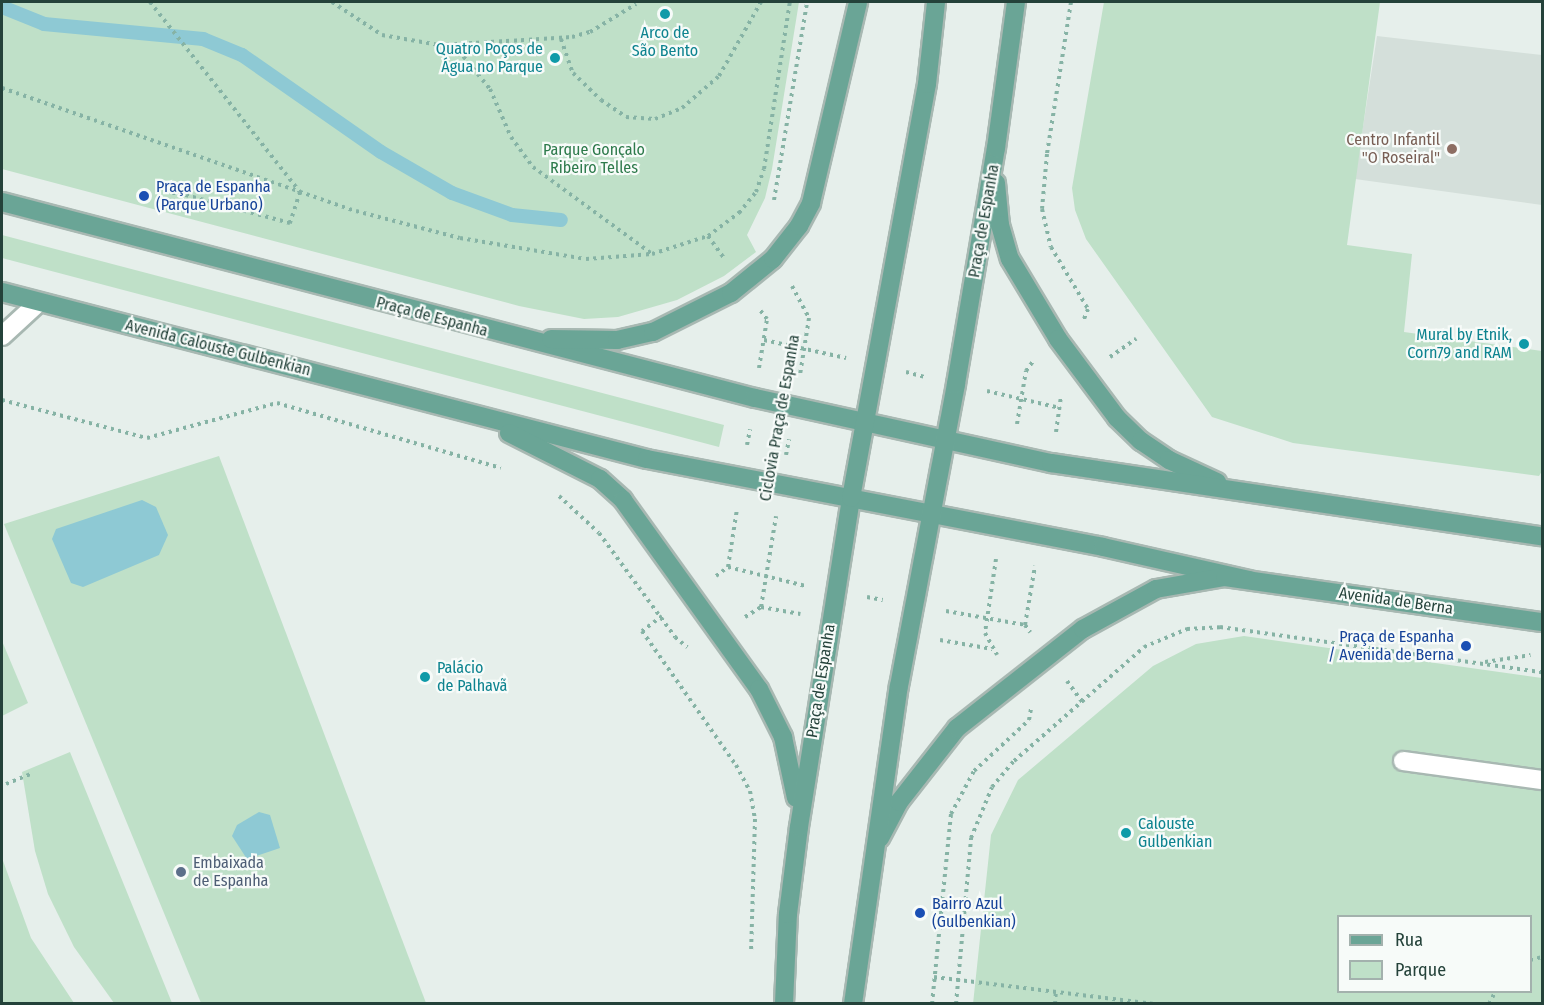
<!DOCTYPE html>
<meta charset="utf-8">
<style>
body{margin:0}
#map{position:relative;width:1544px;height:1005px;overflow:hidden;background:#e6efeb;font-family:"Fira Sans Condensed",sans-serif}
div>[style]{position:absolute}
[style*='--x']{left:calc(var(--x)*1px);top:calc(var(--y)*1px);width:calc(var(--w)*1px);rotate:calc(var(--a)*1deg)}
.built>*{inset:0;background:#d4dfda}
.green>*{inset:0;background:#bfe0c8}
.water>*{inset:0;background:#8ec9d4}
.stream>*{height:14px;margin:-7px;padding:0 7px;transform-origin:7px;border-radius:7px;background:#8ec9d4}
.path>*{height:4px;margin-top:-2px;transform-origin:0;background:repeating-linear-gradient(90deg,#86b3a5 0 3px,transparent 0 7.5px)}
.roads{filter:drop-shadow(2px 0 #a8b8b2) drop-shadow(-2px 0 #a8b8b2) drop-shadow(0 2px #a8b8b2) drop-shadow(0 -2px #a8b8b2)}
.lane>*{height:18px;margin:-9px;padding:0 9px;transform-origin:9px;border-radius:9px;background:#fff}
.street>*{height:18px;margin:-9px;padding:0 9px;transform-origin:9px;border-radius:9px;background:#fff}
.primary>*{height:18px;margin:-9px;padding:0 9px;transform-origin:9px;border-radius:9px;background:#6aa596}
.dots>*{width:16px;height:16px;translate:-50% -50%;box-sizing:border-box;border:3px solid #f7fbf9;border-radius:50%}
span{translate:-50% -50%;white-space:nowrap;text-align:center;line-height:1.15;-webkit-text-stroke:4.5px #f7fbf9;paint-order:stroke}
.culture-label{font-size:16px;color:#0d838f}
.right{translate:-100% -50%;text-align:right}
.left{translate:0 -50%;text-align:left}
.education-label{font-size:16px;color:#785e54}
.park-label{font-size:16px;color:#2d7a4b}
.transit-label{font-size:16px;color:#164399}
.street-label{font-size:16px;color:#24423a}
.service-label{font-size:16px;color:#4e5e75}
.frame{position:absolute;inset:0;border:3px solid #24423a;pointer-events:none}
.legend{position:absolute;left:1337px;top:915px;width:195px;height:78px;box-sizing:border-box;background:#f7fbf9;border:2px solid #a3b1ad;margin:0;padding:8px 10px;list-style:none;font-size:18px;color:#24423a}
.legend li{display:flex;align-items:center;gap:12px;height:30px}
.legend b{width:30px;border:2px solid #a3b1ad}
</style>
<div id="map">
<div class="built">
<div style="clip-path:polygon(1377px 36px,1542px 55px,1542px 205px,1355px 179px)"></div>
</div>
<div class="green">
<div style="clip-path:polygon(2px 2px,799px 2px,772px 169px,765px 198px,747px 235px,756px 252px,724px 276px,677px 300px,618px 317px,584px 319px,519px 306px,2px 169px)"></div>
<div style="clip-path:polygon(1104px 2px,1380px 2px,1347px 245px,1412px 254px,1404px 332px,1542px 351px,1542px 471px,1539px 476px,1293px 443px,1212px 417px,1086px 239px,1075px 210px,1072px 188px)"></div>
<div style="clip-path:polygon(2px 235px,724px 425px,719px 447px,2px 258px)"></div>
<div style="clip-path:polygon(219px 456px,426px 1003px,201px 1003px,4px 524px)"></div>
<div style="clip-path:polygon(evenodd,1244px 636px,1542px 678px,1542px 1003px,973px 1004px,991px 835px,1018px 780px,1153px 666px,1196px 644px,1244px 636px,1338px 916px,1530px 916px,1530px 992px,1338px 992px,1338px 916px)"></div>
<div style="clip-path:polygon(2px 641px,28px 703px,2px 716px)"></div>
<div style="clip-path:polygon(70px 752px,172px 1003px,114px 1003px,74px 947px,48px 894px,35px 851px,22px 772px)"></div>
<div style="clip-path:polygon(2px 858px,31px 938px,74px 1003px,2px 1003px)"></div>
</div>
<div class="water">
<div style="clip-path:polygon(142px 500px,156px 507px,168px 535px,159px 555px,83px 587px,71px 583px,52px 539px,56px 529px)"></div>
<div style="clip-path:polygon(259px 812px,270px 815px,280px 848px,247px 859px,232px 836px,237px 825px)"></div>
</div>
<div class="stream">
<div style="--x:2;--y:7;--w:45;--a:22"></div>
<div style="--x:44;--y:24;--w:160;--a:5.4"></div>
<div style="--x:203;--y:39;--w:42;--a:22.3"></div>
<div style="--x:242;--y:55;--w:169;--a:34.9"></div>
<div style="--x:381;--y:152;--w:82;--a:30"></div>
<div style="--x:452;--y:193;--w:64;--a:20.1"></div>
<div style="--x:512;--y:215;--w:49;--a:5.8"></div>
</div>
<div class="path">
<div style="--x:150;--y:2;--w:242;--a:51.7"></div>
<div style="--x:300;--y:192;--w:33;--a:108"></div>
<div style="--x:290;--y:223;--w:120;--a:-165"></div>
<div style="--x:174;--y:192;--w:21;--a:104"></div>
<div style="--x:332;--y:2;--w:60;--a:33.4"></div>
<div style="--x:382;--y:35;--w:58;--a:10"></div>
<div style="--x:439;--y:45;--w:133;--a:-3.4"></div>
<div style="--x:572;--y:37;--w:19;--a:-16"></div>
<div style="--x:590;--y:32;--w:54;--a:-31.3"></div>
<div style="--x:1071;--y:2;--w:154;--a:99"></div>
<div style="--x:1047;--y:154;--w:55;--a:95.2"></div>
<div style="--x:1042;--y:209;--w:39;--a:77"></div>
<div style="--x:1051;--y:247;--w:72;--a:59.2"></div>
<div style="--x:1088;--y:309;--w:11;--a:112"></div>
<div style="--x:561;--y:39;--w:36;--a:71"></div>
<div style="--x:573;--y:73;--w:39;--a:44"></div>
<div style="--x:601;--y:100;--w:30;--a:34"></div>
<div style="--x:626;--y:117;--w:29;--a:4"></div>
<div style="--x:655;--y:119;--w:29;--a:-22"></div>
<div style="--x:682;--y:108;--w:49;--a:-40.9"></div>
<div style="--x:719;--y:76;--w:85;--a:-60.4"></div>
<div style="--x:454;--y:45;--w:57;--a:50.7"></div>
<div style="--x:490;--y:89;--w:52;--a:66.4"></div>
<div style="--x:511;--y:137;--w:37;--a:54"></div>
<div style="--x:533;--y:167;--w:146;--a:36.1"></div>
<div style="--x:2;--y:88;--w:375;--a:19.2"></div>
<div style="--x:356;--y:211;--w:107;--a:14.6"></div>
<div style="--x:460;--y:238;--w:128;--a:9.5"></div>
<div style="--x:586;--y:259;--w:66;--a:-4.3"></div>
<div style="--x:652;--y:254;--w:59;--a:-17.8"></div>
<div style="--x:708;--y:236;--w:39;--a:-37"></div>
<div style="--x:739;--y:213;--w:27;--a:-51"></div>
<div style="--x:756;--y:192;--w:24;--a:-71"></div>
<div style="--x:764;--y:169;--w:169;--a:-81.2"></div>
<div style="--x:774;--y:200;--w:201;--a:-80.5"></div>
<div style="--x:708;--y:236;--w:29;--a:54"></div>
<div style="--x:792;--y:286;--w:36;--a:62"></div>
<div style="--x:809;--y:318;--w:58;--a:99"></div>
<div style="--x:764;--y:340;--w:84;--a:12.4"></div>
<div style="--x:1110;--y:357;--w:32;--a:-35"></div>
<div style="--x:759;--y:368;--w:50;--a:-80.7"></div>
<div style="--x:767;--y:319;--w:11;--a:-128"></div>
<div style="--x:906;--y:372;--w:20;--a:15"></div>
<div style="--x:987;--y:391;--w:75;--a:13.1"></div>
<div style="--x:2;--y:400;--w:150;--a:14.7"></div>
<div style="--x:147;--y:438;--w:135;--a:-15.1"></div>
<div style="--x:277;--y:403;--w:233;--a:16.2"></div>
<div style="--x:1017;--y:424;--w:54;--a:-80.4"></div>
<div style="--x:1026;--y:371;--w:14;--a:-54"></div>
<div style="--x:1056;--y:432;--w:35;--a:-82"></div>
<div style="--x:747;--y:445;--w:16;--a:-79"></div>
<div style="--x:786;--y:455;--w:16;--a:-79"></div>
<div style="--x:559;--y:496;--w:54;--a:42.8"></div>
<div style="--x:599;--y:533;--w:129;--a:53.8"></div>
<div style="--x:675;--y:637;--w:16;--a:40"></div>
<div style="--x:996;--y:559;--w:75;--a:98.5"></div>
<div style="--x:985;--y:633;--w:25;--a:61"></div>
<div style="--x:728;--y:567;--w:80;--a:13.7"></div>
<div style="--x:716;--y:576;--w:15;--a:-37"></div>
<div style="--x:728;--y:567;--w:59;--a:-81.2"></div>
<div style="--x:867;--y:597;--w:16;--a:11"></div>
<div style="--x:761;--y:607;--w:92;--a:-80.6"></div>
<div style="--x:761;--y:607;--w:40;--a:10"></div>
<div style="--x:946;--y:611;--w:80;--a:10"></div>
<div style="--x:1025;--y:625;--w:9;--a:54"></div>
<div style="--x:662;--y:616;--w:25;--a:143"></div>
<div style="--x:642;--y:631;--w:164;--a:55"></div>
<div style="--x:736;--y:765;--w:30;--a:62"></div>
<div style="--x:750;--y:791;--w:28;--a:80"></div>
<div style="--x:755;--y:819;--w:132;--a:91.7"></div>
<div style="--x:745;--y:617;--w:19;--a:-32"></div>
<div style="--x:1025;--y:625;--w:60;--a:-80.4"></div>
<div style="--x:940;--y:640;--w:53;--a:9.8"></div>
<div style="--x:1485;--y:662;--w:46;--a:-8.8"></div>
<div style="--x:1067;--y:681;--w:26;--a:54"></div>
<div style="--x:6;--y:784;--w:29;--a:-22"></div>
<div style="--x:1530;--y:960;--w:12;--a:-14"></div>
<div style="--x:934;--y:977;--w:222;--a:7"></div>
<div style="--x:932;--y:1004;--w:191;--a:-84.3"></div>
<div style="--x:951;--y:814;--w:49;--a:-61.9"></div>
<div style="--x:974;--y:771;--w:75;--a:-42.8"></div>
<div style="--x:1029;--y:720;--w:11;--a:-80"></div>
<div style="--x:956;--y:1004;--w:167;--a:-84.8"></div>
<div style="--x:971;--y:838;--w:55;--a:-67.6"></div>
<div style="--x:992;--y:787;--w:34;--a:-50"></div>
<div style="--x:1014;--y:761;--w:173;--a:-41.2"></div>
<div style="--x:1144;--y:647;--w:47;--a:-22.7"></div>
<div style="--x:1187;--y:629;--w:33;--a:-3"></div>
<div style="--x:1220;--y:627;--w:325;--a:8"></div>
<div style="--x:1055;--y:1004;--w:14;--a:-86"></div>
<div style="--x:1489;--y:1004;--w:13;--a:-63"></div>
</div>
<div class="roads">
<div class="lane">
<div style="--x:1403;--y:761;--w:140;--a:7.8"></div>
</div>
<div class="street">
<div style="--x:2;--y:336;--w:49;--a:-42.5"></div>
</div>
<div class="primary">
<div style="--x:996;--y:183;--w:42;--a:84.6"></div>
<div style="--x:1000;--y:225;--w:35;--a:74"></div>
<div style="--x:1010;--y:259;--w:93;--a:59"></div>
<div style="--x:1058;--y:339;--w:99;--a:53.2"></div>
<div style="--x:1117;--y:418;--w:33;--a:44"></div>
<div style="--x:1141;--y:441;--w:34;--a:34"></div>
<div style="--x:1169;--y:460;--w:53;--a:24.6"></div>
<div style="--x:2;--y:202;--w:778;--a:14.59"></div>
<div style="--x:755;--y:398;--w:303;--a:12.4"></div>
<div style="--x:1051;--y:463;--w:496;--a:8.5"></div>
<div style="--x:2;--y:292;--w:666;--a:14.52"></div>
<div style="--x:647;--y:459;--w:464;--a:10.9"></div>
<div style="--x:1103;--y:547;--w:150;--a:12.7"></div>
<div style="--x:551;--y:339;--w:66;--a:0.9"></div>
<div style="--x:617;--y:340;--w:37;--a:-13"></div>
<div style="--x:653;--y:332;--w:87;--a:-26.6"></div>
<div style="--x:731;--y:293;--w:54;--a:-39"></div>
<div style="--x:773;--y:259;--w:42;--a:-51.8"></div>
<div style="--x:799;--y:226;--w:26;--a:-62"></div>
<div style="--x:811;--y:203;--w:206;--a:-76.8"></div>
<div style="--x:509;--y:433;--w:102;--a:26.8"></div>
<div style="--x:600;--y:479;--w:31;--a:42"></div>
<div style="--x:623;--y:500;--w:233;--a:54.3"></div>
<div style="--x:759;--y:689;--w:54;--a:63.4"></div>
<div style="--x:783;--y:737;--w:62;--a:78"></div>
<div style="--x:880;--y:838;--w:41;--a:-62.2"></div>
<div style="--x:899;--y:802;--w:94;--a:-51.9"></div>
<div style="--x:957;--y:728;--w:160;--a:-38.2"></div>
<div style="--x:1083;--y:629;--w:83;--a:-28.7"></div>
<div style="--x:1156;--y:589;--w:70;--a:-9.9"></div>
<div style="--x:1225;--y:577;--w:320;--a:8.1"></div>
<div style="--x:784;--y:1004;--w:90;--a:-87.5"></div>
<div style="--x:788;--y:914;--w:88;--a:-82.8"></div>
<div style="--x:799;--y:827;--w:333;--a:-81"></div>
<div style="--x:851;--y:498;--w:421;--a:-79.6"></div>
<div style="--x:927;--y:84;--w:82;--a:-83.7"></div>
<div style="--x:853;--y:1004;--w:321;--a:-81.8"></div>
<div style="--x:899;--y:686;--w:307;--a:-79.3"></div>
<div style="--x:956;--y:384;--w:239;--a:-80.4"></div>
<div style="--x:996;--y:148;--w:147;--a:-82.2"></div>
</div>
</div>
<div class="dots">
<div style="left:665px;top:14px;background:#0f9aa8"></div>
<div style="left:555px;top:58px;background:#0f9aa8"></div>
<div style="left:1452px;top:149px;background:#8d6e63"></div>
<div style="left:144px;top:196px;background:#1a4fb4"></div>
<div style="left:1524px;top:344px;background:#0f9aa8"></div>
<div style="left:1466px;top:646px;background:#1a4fb4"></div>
<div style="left:425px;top:677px;background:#0f9aa8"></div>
<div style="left:1126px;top:833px;background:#0f9aa8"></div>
<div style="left:181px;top:872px;background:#5c6f8a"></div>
<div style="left:920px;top:913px;background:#1a4fb4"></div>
</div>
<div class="culture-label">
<span style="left:665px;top:42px">Arco de<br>São Bento</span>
<span class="right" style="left:543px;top:58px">Quatro Poços de<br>Água no Parque</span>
<span class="right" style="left:1512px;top:344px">Mural by Etnik,<br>Corn79 and RAM</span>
<span class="left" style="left:437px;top:677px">Palácio<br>de Palhavã</span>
<span class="left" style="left:1138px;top:833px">Calouste<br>Gulbenkian</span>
</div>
<div class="education-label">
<span class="right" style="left:1440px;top:149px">Centro Infantil<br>"O Roseiral"</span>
</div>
<div class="park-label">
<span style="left:594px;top:159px">Parque Gonçalo<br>Ribeiro Telles</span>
</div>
<div class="transit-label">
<span class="left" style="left:156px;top:196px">Praça de Espanha<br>(Parque Urbano)</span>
<span class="right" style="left:1454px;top:646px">Praça de Espanha<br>/ Avenida de Berna</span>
<span class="left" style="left:932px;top:913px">Bairro Azul<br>(Gulbenkian)</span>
</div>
<div class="street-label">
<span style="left:984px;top:221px;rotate:-80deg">Praça de Espanha</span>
<span style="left:432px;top:317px;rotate:15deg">Praça de Espanha</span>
<span style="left:218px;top:348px;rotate:14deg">Avenida Calouste Gulbenkian</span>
<span style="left:780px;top:418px;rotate:-80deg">Ciclovia Praça de Espanha</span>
<span style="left:1396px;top:601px;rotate:8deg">Avenida de Berna</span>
<span style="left:821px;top:681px;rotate:-81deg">Praça de Espanha</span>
</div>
<div class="service-label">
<span class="left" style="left:193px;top:872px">Embaixada<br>de Espanha</span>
</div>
<div class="frame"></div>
<ul class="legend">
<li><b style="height:8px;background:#6aa596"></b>Rua</li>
<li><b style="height:16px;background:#bfe0c8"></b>Parque</li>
</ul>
</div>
